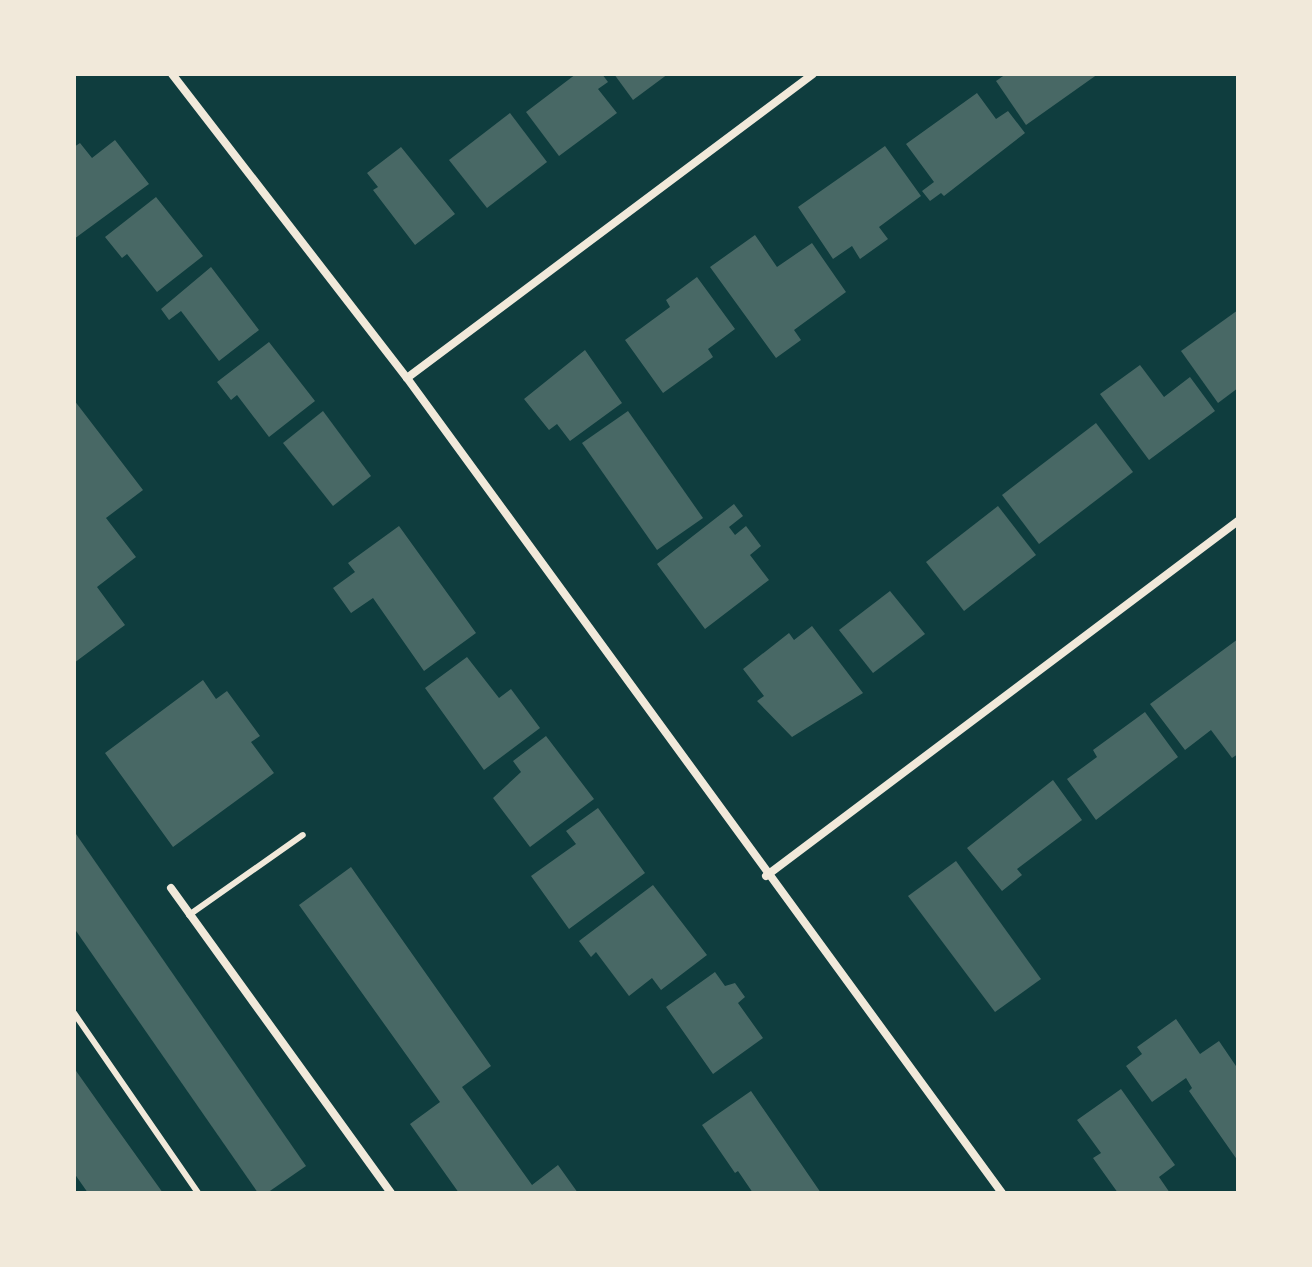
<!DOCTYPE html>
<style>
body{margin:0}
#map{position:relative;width:1312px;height:1267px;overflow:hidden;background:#0f3d3e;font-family:Inter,sans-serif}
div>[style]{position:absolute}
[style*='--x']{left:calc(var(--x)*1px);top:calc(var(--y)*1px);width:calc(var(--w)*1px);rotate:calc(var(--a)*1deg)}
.building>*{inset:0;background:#486865}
.service>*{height:6px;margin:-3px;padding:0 3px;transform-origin:3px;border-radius:3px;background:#f1e9da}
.minor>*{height:8px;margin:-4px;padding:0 4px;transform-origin:4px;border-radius:4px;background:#f1e9da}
span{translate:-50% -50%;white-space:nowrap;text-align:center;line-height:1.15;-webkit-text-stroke:8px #f1e9da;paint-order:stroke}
.frame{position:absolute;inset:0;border:76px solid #f1e9da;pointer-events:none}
</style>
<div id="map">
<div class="building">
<div style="clip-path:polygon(576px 74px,602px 74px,608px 82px,598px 89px,617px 113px,559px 156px,526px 112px)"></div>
<div style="clip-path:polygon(614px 74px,668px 74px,633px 100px)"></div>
<div style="clip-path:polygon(1006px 74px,1098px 74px,1026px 125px,996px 81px)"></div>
<div style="clip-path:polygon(977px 93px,996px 119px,1008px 111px,1025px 133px,944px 196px,941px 193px,930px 201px,922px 191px,934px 182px,906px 144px)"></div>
<div style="clip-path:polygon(510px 113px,547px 162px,487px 208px,449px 160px)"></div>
<div style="clip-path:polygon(115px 140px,149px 184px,74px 239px,74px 147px,80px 143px,92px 158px)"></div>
<div style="clip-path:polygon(885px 146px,921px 196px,879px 227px,888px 239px,860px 259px,852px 246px,833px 259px,798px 207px)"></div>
<div style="clip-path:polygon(401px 147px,455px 214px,415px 245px,373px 190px,378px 187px,367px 173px)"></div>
<div style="clip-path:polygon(156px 197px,203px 256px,157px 292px,127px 254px,122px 258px,105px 237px)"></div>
<div style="clip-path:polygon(755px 235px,777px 267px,812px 243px,846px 292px,794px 330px,801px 340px,776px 358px,710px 267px)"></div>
<div style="clip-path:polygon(211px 267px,259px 330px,219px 361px,181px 311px,169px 320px,161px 309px)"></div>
<div style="clip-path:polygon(697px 277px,735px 329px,708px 349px,713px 357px,663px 393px,625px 340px,670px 307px,666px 300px)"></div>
<div style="clip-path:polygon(1238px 310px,1238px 388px,1218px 403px,1181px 351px)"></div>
<div style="clip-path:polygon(269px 342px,315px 401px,269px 437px,237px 395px,231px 400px,217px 382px)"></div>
<div style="clip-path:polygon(585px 350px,622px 403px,570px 441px,557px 424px,549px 430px,524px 399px)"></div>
<div style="clip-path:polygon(1140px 365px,1164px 397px,1190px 377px,1215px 411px,1149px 460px,1100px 394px)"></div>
<div style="clip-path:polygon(74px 400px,143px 490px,106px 518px,136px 557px,97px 587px,125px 625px,74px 663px)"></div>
<div style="clip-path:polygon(323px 411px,371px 476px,333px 506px,283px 443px)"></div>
<div style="clip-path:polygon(628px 411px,703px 518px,657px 550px,582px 443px)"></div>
<div style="clip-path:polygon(1096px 423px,1133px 472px,1039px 544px,1002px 495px)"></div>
<div style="clip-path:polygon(734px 504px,743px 516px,729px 527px,735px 535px,746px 526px,761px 546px,750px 555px,769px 580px,705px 629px,657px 564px)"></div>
<div style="clip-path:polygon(998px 506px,1036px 555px,964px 611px,926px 562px)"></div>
<div style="clip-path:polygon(399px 526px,476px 633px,424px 671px,373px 598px,351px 613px,333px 588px,355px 572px,348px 563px)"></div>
<div style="clip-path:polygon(890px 591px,925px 634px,873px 673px,839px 630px)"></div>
<div style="clip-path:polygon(812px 626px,863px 693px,792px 737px,757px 701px,764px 696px,743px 669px,789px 633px,794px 640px)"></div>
<div style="clip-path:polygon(1238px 639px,1238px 754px,1232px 758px,1211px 730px,1185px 750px,1150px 704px)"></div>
<div style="clip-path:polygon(467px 657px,499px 698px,511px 689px,540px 728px,484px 770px,425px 688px)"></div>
<div style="clip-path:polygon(203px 680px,216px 699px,227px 691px,260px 736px,251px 742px,274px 773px,173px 847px,105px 753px)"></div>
<div style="clip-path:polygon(1145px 712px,1178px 757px,1096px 820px,1067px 779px,1097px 757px,1093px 750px)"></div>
<div style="clip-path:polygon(546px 736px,594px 799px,530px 847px,493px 798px,521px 772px,513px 761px)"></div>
<div style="clip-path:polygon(1053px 780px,1082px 820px,1017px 869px,1022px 875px,1002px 891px,967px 848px)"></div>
<div style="clip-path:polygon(598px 808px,645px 873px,569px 929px,531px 876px,576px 844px,566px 831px)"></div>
<div style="clip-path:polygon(76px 834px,306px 1166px,267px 1193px,258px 1193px,74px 928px)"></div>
<div style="clip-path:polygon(956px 861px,1041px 979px,995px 1012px,908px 896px)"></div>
<div style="clip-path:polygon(351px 867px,491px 1066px,462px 1087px,532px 1185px,558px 1165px,578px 1193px,459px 1193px,410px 1124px,440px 1102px,299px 905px)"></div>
<div style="clip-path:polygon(653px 885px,707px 955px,661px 990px,652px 978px,629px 996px,596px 952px,591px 957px,579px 941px)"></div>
<div style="clip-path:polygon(715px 972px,725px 986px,735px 983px,745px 997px,738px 1003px,763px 1038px,713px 1074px,666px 1007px)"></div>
<div style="clip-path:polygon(1176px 1019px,1200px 1054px,1219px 1041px,1238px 1069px,1238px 1161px,1189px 1091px,1192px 1088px,1186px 1078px,1152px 1102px,1126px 1066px,1142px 1054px,1137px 1047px)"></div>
<div style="clip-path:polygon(74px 1068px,110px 1119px,163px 1193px,88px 1193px,74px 1173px)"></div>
<div style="clip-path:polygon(1121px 1089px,1175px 1165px,1159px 1177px,1170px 1193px,1118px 1193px,1093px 1158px,1101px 1153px,1077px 1120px)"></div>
<div style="clip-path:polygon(751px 1091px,821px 1193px,753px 1193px,738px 1171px,735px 1173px,702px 1125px)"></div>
</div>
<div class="service">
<div style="--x:189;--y:915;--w:139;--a:-35.1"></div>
<div style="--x:74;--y:1013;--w:219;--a:55.4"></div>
</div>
<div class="minor">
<div style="--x:172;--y:74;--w:384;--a:52.3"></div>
<div style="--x:407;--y:378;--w:1009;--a:53.87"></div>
<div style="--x:407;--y:378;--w:507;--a:-36.82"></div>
<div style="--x:766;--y:876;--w:591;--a:-36.95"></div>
<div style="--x:171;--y:888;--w:376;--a:54.2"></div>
</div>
<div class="frame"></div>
</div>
